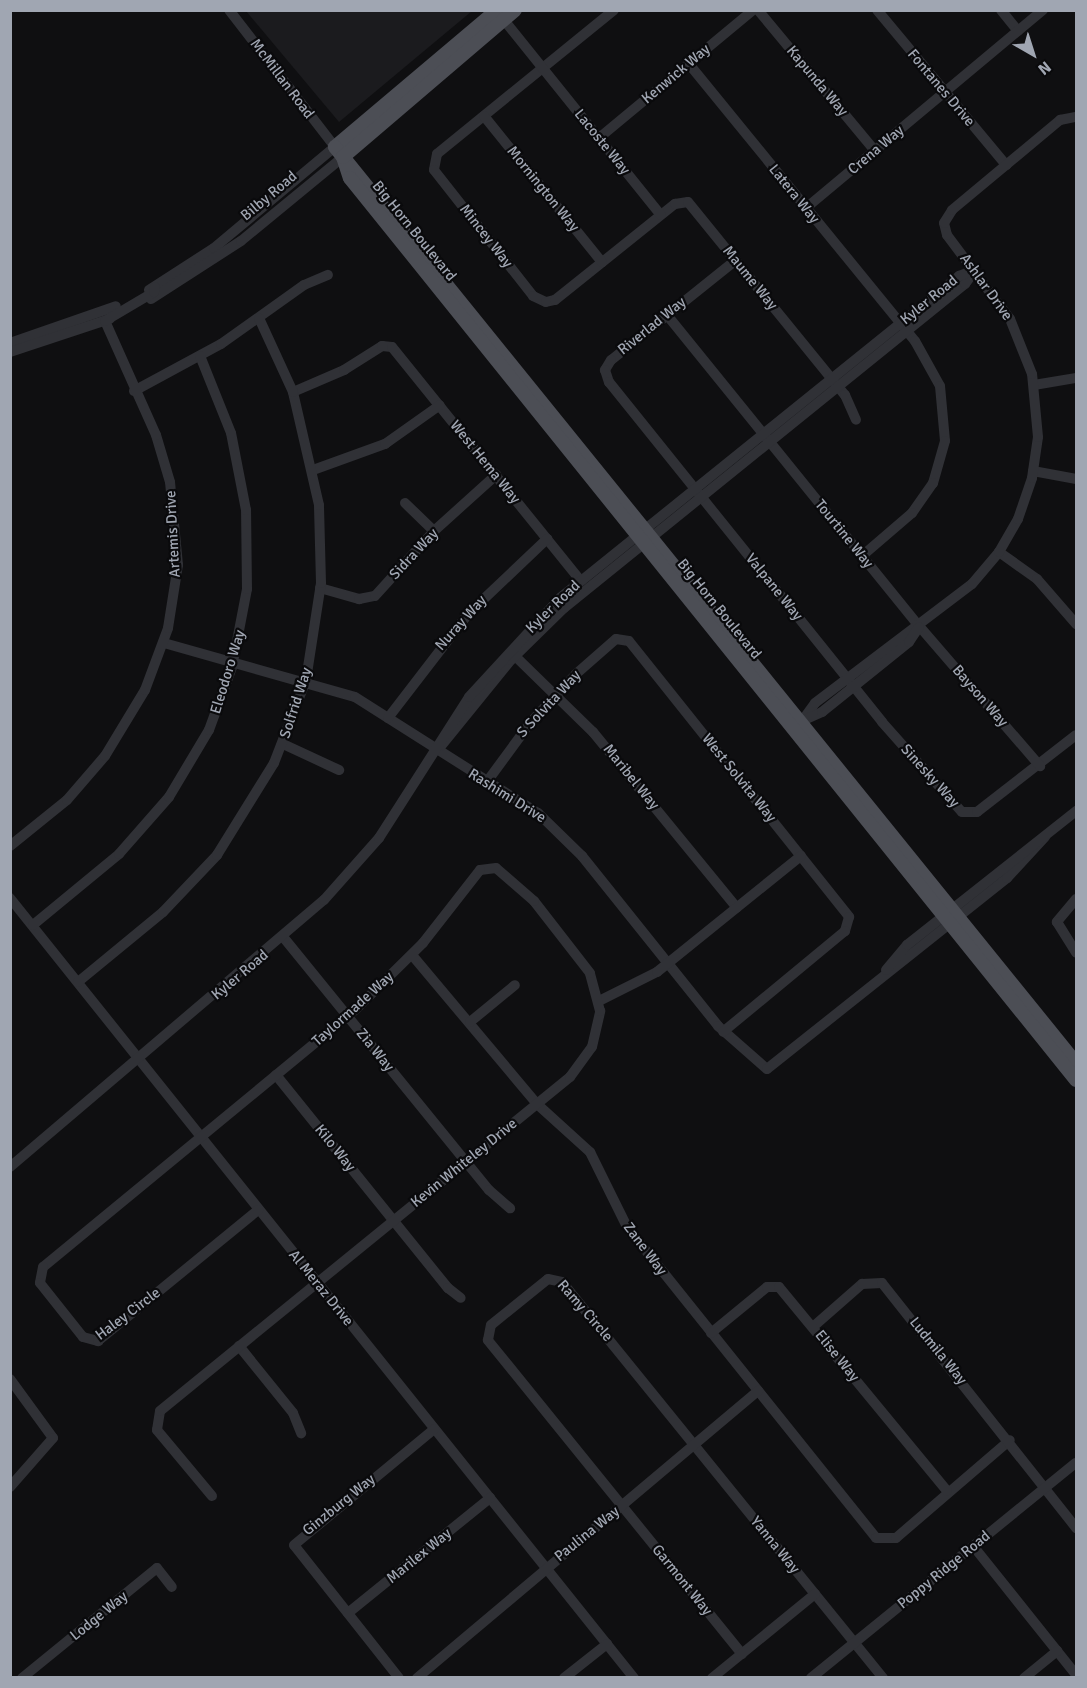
<!DOCTYPE html>
<style>
body{margin:0}
#map{position:relative;width:1087px;height:1688px;overflow:hidden;background:#0f0f11;font-family:Signika,sans-serif}
div>[style]{position:absolute}
[style*='--x']{left:calc(var(--x)*1px);top:calc(var(--y)*1px);width:calc(var(--w)*1px);rotate:calc(var(--a)*1deg)}
.built>*{inset:0;background:#1b1b1e}
.minor>*{height:10px;margin:-5px;padding:0 5px;transform-origin:5px;border-radius:5px;background:#303136}
.major>*{height:14px;margin:-7px;padding:0 7px;transform-origin:7px;border-radius:7px;background:#4c4e55}
span{translate:-50% -50%;white-space:nowrap;text-align:center;line-height:1.15;-webkit-text-stroke:4.5px #0a0a0c;paint-order:stroke}
.street-label{font-size:15px;color:#a0a6b2}
.frame{position:absolute;inset:0;border:12px solid #a0a6b2;pointer-events:none}
.north{position:absolute;left:1003px;top:24px;width:60px;height:60px;-webkit-text-stroke:4px #0a0a0c;paint-order:stroke;rotate:141deg;font-size:16px;font-weight:700;line-height:24px;text-align:center;color:#a0a6b2}
.north::after{content:'';display:block;margin:auto;width:21px;height:27px;background:#a0a6b2;clip-path:polygon(50% 0,100% 100%,50% 72%,0 100%)}
</style>
<div id="map">
<div class="built">
<div style="clip-path:polygon(246px 11px,472px 11px,339px 122px)"></div>
</div>
<div class="minor">
<div style="--x:614;--y:10;--w:228;--a:140.9"></div>
<div style="--x:437;--y:154;--w:16;--a:101"></div>
<div style="--x:434;--y:170;--w:160;--a:51.8"></div>
<div style="--x:533;--y:296;--w:14;--a:25"></div>
<div style="--x:546;--y:302;--w:9;--a:-13"></div>
<div style="--x:555;--y:300;--w:154;--a:-38.7"></div>
<div style="--x:675;--y:204;--w:13;--a:-9"></div>
<div style="--x:688;--y:202;--w:249;--a:50.9"></div>
<div style="--x:845;--y:395;--w:27;--a:66"></div>
<div style="--x:758;--y:10;--w:183;--a:50.3"></div>
<div style="--x:877;--y:10;--w:202;--a:50.2"></div>
<div style="--x:1001;--y:10;--w:27;--a:51"></div>
<div style="--x:504;--y:20;--w:250;--a:51.2"></div>
<div style="--x:689;--y:64;--w:357;--a:50.8"></div>
<div style="--x:915;--y:341;--w:51;--a:60.9"></div>
<div style="--x:940;--y:386;--w:55;--a:84.8"></div>
<div style="--x:945;--y:441;--w:44;--a:105.9"></div>
<div style="--x:933;--y:483;--w:37;--a:125"></div>
<div style="--x:912;--y:513;--w:66;--a:139.3"></div>
<div style="--x:484;--y:116;--w:188;--a:51.1"></div>
<div style="--x:599;--y:138;--w:200;--a:-39.7"></div>
<div style="--x:806;--y:208;--w:309;--a:-39.9"></div>
<div style="--x:736;--y:260;--w:160;--a:141.3"></div>
<div style="--x:611;--y:360;--w:12;--a:121"></div>
<div style="--x:605;--y:370;--w:13;--a:72"></div>
<div style="--x:609;--y:382;--w:436;--a:51.2"></div>
<div style="--x:882;--y:722;--w:120;--a:48.4"></div>
<div style="--x:962;--y:812;--w:15;--a:0"></div>
<div style="--x:977;--y:812;--w:125;--a:-37.9"></div>
<div style="--x:149;--y:290;--w:77;--a:-32.9"></div>
<div style="--x:214;--y:248;--w:158;--a:-39.9"></div>
<div style="--x:335;--y:147;--w:173;--a:-127.7"></div>
<div style="--x:151;--y:299;--w:107;--a:-32.8"></div>
<div style="--x:241;--y:241;--w:132;--a:-39.5"></div>
<div style="--x:667;--y:315;--w:402;--a:51"></div>
<div style="--x:920;--y:627;--w:184;--a:49.2"></div>
<div style="--x:10;--y:343;--w:112;--a:-19.2"></div>
<div style="--x:10;--y:352;--w:105;--a:-18.3"></div>
<div style="--x:1034;--y:385;--w:43;--a:-9.5"></div>
<div style="--x:134;--y:391;--w:99;--a:-28.4"></div>
<div style="--x:221;--y:344;--w:102;--a:-35.4"></div>
<div style="--x:304;--y:285;--w:26;--a:-23"></div>
<div style="--x:293;--y:392;--w:56;--a:-23.3"></div>
<div style="--x:344;--y:370;--w:45;--a:-32.3"></div>
<div style="--x:382;--y:346;--w:10;--a:6"></div>
<div style="--x:392;--y:347;--w:299;--a:51.1"></div>
<div style="--x:313;--y:470;--w:77;--a:-19.9"></div>
<div style="--x:385;--y:444;--w:67;--a:-35.3"></div>
<div style="--x:1033;--y:471;--w:44;--a:10.5"></div>
<div style="--x:405;--y:503;--w:40;--a:44"></div>
<div style="--x:999;--y:552;--w:47;--a:35.4"></div>
<div style="--x:1037;--y:579;--w:60;--a:49.1"></div>
<div style="--x:320;--y:588;--w:41;--a:15.8"></div>
<div style="--x:359;--y:599;--w:16;--a:-11"></div>
<div style="--x:375;--y:596;--w:88;--a:-47.8"></div>
<div style="--x:434;--y:531;--w:84;--a:-42.1"></div>
<div style="--x:164;--y:643;--w:198;--a:15.8"></div>
<div style="--x:355;--y:697;--w:217;--a:32.4"></div>
<div style="--x:538;--y:813;--w:62;--a:44.3"></div>
<div style="--x:582;--y:856;--w:218;--a:51.3"></div>
<div style="--x:718;--y:1026;--w:65;--a:41.3"></div>
<div style="--x:767;--y:1069;--w:307;--a:-38.5"></div>
<div style="--x:1007;--y:878;--w:56;--a:-47.2"></div>
<div style="--x:515;--y:656;--w:109;--a:44.3"></div>
<div style="--x:593;--y:732;--w:227;--a:50.7"></div>
<div style="--x:388;--y:718;--w:133;--a:-52.4"></div>
<div style="--x:469;--y:613;--w:108;--a:-43.5"></div>
<div style="--x:802;--y:721;--w:22;--a:-54"></div>
<div style="--x:815;--y:703;--w:197;--a:-37.2"></div>
<div style="--x:972;--y:584;--w:42;--a:-49.8"></div>
<div style="--x:999;--y:552;--w:38;--a:-60"></div>
<div style="--x:1018;--y:519;--w:43;--a:-71.1"></div>
<div style="--x:1032;--y:478;--w:41;--a:-81.7"></div>
<div style="--x:1038;--y:437;--w:63;--a:-95.4"></div>
<div style="--x:1032;--y:374;--w:59;--a:-111.8"></div>
<div style="--x:1010;--y:319;--w:105;--a:-126.9"></div>
<div style="--x:947;--y:235;--w:12;--a:-104"></div>
<div style="--x:944;--y:223;--w:15;--a:-58"></div>
<div style="--x:952;--y:210;--w:141;--a:-39.8"></div>
<div style="--x:1060;--y:120;--w:16;--a:-11"></div>
<div style="--x:802;--y:721;--w:22;--a:-24"></div>
<div style="--x:822;--y:712;--w:112;--a:-38.8"></div>
<div style="--x:909;--y:642;--w:18;--a:-56"></div>
<div style="--x:283;--y:744;--w:62;--a:24.9"></div>
<div style="--x:441;--y:746;--w:111;--a:-50.9"></div>
<div style="--x:511;--y:660;--w:74;--a:-44.5"></div>
<div style="--x:564;--y:608;--w:516;--a:-38.94"></div>
<div style="--x:965;--y:284;--w:17;--a:-54"></div>
<div style="--x:486;--y:783;--w:74;--a:-53.7"></div>
<div style="--x:530;--y:723;--w:67;--a:-46.8"></div>
<div style="--x:576;--y:674;--w:53;--a:-41.2"></div>
<div style="--x:616;--y:639;--w:13;--a:9"></div>
<div style="--x:629;--y:641;--w:353;--a:51.4"></div>
<div style="--x:849;--y:917;--w:15;--a:106"></div>
<div style="--x:845;--y:931;--w:158;--a:140.4"></div>
<div style="--x:10;--y:846;--w:73;--a:-38.9"></div>
<div style="--x:67;--y:800;--w:58;--a:-49.2"></div>
<div style="--x:105;--y:756;--w:77;--a:-58.8"></div>
<div style="--x:145;--y:690;--w:66;--a:-69.6"></div>
<div style="--x:168;--y:628;--w:64;--a:-81"></div>
<div style="--x:178;--y:565;--w:83;--a:-95.5"></div>
<div style="--x:170;--y:482;--w:49;--a:-106.6"></div>
<div style="--x:156;--y:435;--w:125;--a:-114.1"></div>
<div style="--x:105;--y:321;--w:57;--a:-30.6"></div>
<div style="--x:154;--y:292;--w:5;--a:-79"></div>
<div style="--x:10;--y:898;--w:999;--a:51.34"></div>
<div style="--x:1076;--y:899;--w:30;--a:130"></div>
<div style="--x:1057;--y:922;--w:36;--a:58"></div>
<div style="--x:33;--y:925;--w:112;--a:-39.5"></div>
<div style="--x:119;--y:854;--w:76;--a:-48.7"></div>
<div style="--x:169;--y:797;--w:78;--a:-59.2"></div>
<div style="--x:209;--y:730;--w:67;--a:-69.9"></div>
<div style="--x:232;--y:667;--w:79;--a:-79.1"></div>
<div style="--x:247;--y:589;--w:79;--a:-90.7"></div>
<div style="--x:246;--y:510;--w:78;--a:-101"></div>
<div style="--x:231;--y:433;--w:83;--a:-111.9"></div>
<div style="--x:284;--y:938;--w:325;--a:50.9"></div>
<div style="--x:489;--y:1190;--w:28;--a:41"></div>
<div style="--x:412;--y:955;--w:194;--a:50"></div>
<div style="--x:537;--y:1104;--w:72;--a:42.2"></div>
<div style="--x:590;--y:1152;--w:84;--a:63.7"></div>
<div style="--x:627;--y:1227;--w:398;--a:51.3"></div>
<div style="--x:876;--y:1538;--w:20;--a:0"></div>
<div style="--x:896;--y:1538;--w:150;--a:-40.7"></div>
<div style="--x:886;--y:970;--w:33;--a:-50"></div>
<div style="--x:907;--y:945;--w:216;--a:-38.4"></div>
<div style="--x:78;--y:982;--w:110;--a:-39.5"></div>
<div style="--x:163;--y:912;--w:79;--a:-46.5"></div>
<div style="--x:217;--y:855;--w:108;--a:-58.2"></div>
<div style="--x:274;--y:763;--w:89;--a:-68.9"></div>
<div style="--x:306;--y:680;--w:98;--a:-81.2"></div>
<div style="--x:321;--y:583;--w:78;--a:-91.5"></div>
<div style="--x:319;--y:505;--w:116;--a:-103"></div>
<div style="--x:293;--y:392;--w:81;--a:-114.7"></div>
<div style="--x:599;--y:1001;--w:65;--a:-26.6"></div>
<div style="--x:657;--y:972;--w:185;--a:-38.9"></div>
<div style="--x:470;--y:1022;--w:58;--a:-39.4"></div>
<div style="--x:276;--y:1075;--w:274;--a:51.1"></div>
<div style="--x:448;--y:1288;--w:16;--a:38"></div>
<div style="--x:10;--y:1167;--w:412;--a:-40.4"></div>
<div style="--x:324;--y:900;--w:83;--a:-48.4"></div>
<div style="--x:379;--y:838;--w:167;--a:-57.4"></div>
<div style="--x:469;--y:697;--w:134;--a:-47.4"></div>
<div style="--x:560;--y:598;--w:513;--a:-38.9"></div>
<div style="--x:959;--y:276;--w:17;--a:-21"></div>
<div style="--x:814;--y:1326;--w:64;--a:-41.2"></div>
<div style="--x:862;--y:1284;--w:20;--a:-3"></div>
<div style="--x:882;--y:1283;--w:313;--a:51.6"></div>
<div style="--x:711;--y:1333;--w:72;--a:-39.4"></div>
<div style="--x:767;--y:1287;--w:12;--a:0"></div>
<div style="--x:779;--y:1287;--w:264;--a:50.5"></div>
<div style="--x:239;--y:1346;--w:86;--a:51.1"></div>
<div style="--x:293;--y:1413;--w:22;--a:68"></div>
<div style="--x:10;--y:1379;--w:73;--a:53.9"></div>
<div style="--x:53;--y:1438;--w:65;--a:131.3"></div>
<div style="--x:212;--y:1496;--w:86;--a:-129.8"></div>
<div style="--x:157;--y:1430;--w:19;--a:-81"></div>
<div style="--x:160;--y:1411;--w:529;--a:-39.17"></div>
<div style="--x:570;--y:1077;--w:37;--a:-54"></div>
<div style="--x:592;--y:1047;--w:37;--a:-77"></div>
<div style="--x:600;--y:1011;--w:39;--a:-105"></div>
<div style="--x:590;--y:973;--w:91;--a:-127.9"></div>
<div style="--x:534;--y:901;--w:50;--a:-139"></div>
<div style="--x:496;--y:868;--w:16;--a:173"></div>
<div style="--x:480;--y:870;--w:93;--a:128"></div>
<div style="--x:423;--y:943;--w:95;--a:135.4"></div>
<div style="--x:355;--y:1010;--w:404;--a:140.5"></div>
<div style="--x:43;--y:1267;--w:16;--a:101"></div>
<div style="--x:40;--y:1283;--w:69;--a:51.5"></div>
<div style="--x:83;--y:1337;--w:16;--a:15"></div>
<div style="--x:98;--y:1341;--w:207;--a:-39.3"></div>
<div style="--x:974;--y:1547;--w:164;--a:51.4"></div>
<div style="--x:348;--y:1613;--w:183;--a:-39"></div>
<div style="--x:742;--y:1654;--w:404;--a:-129"></div>
<div style="--x:488;--y:1340;--w:15;--a:-79"></div>
<div style="--x:491;--y:1325;--w:73;--a:-38.9"></div>
<div style="--x:548;--y:1279;--w:14;--a:12"></div>
<div style="--x:562;--y:1282;--w:510;--a:50.97"></div>
<div style="--x:22;--y:1678;--w:174;--a:-39.2"></div>
<div style="--x:157;--y:1568;--w:24;--a:52"></div>
<div style="--x:399;--y:1678;--w:169;--a:-128.3"></div>
<div style="--x:294;--y:1545;--w:182;--a:-39.6"></div>
<div style="--x:417;--y:1678;--w:446;--a:-40.1"></div>
<div style="--x:564;--y:1678;--w:55;--a:-38.3"></div>
<div style="--x:712;--y:1678;--w:133;--a:-39.2"></div>
<div style="--x:811;--y:1678;--w:341;--a:-39.1"></div>
<div style="--x:1024;--y:1678;--w:43;--a:-39.3"></div>
</div>
<div class="major">
<div style="--x:497;--y:10;--w:212;--a:139.8"></div>
<div style="--x:335;--y:147;--w:1178;--a:51.03"></div>
<div style="--x:343;--y:157;--w:22;--a:72"></div>
<div style="--x:350;--y:178;--w:1158;--a:51.17"></div>
<div style="--x:343;--y:157;--w:226;--a:-40.5"></div>
</div>
<div class="street-label">
<span style="left:676px;top:74px;rotate:-40deg">Kenwick Way</span>
<span style="left:282px;top:79px;rotate:53deg">McMillan Road</span>
<span style="left:817px;top:81px;rotate:50deg">Kapunda Way</span>
<span style="left:941px;top:88px;rotate:50deg">Fontanes Drive</span>
<span style="left:602px;top:142px;rotate:51deg">Lacoste Way</span>
<span style="left:876px;top:150px;rotate:-40deg">Crena Way</span>
<span style="left:543px;top:189px;rotate:51deg">Mornington Way</span>
<span style="left:794px;top:194px;rotate:51deg">Latera Way</span>
<span style="left:269px;top:196px;rotate:-40deg">Bilby Road</span>
<span style="left:414px;top:231px;rotate:51deg">Big Horn Boulevard</span>
<span style="left:486px;top:236px;rotate:52deg">Mincey Way</span>
<span style="left:750px;top:278px;rotate:51deg">Maume Way</span>
<span style="left:986px;top:287px;rotate:54deg">Ashlar Drive</span>
<span style="left:929px;top:300px;rotate:-39deg">Kyler Road</span>
<span style="left:652px;top:326px;rotate:-39deg">Riverlad Way</span>
<span style="left:485px;top:462px;rotate:51deg">West Hema Way</span>
<span style="left:173px;top:534px;rotate:-93deg">Artemis Drive</span>
<span style="left:844px;top:534px;rotate:51deg">Tourtine Way</span>
<span style="left:414px;top:554px;rotate:-47deg">Sidra Way</span>
<span style="left:774px;top:587px;rotate:51deg">Valpane Way</span>
<span style="left:553px;top:607px;rotate:-44deg">Kyler Road</span>
<span style="left:719px;top:609px;rotate:51deg">Big Horn Boulevard</span>
<span style="left:461px;top:623px;rotate:-48deg">Nuray Way</span>
<span style="left:228px;top:672px;rotate:-73deg">Eleodoro Way</span>
<span style="left:980px;top:696px;rotate:49deg">Bayson Way</span>
<span style="left:296px;top:703px;rotate:-72deg">Solfrid Way</span>
<span style="left:549px;top:704px;rotate:-47deg">S Solvita Way</span>
<span style="left:930px;top:776px;rotate:48deg">Sinesky Way</span>
<span style="left:631px;top:777px;rotate:51deg">Maribel Way</span>
<span style="left:739px;top:778px;rotate:51deg">West Solvita Way</span>
<span style="left:507px;top:796px;rotate:32deg">Rashimi Drive</span>
<span style="left:240px;top:975px;rotate:-40deg">Kyler Road</span>
<span style="left:353px;top:1009px;rotate:-42deg">Taylormade Way</span>
<span style="left:375px;top:1050px;rotate:51deg">Zia Way</span>
<span style="left:335px;top:1148px;rotate:51deg">Kilo Way</span>
<span style="left:464px;top:1163px;rotate:-39deg">Kevin Whiteley Drive</span>
<span style="left:645px;top:1249px;rotate:53deg">Zane Way</span>
<span style="left:321px;top:1288px;rotate:51deg">Al Meraz Drive</span>
<span style="left:585px;top:1311px;rotate:49deg">Ramy Circle</span>
<span style="left:128px;top:1314px;rotate:-37deg">Haley Circle</span>
<span style="left:938px;top:1351px;rotate:51deg">Ludmila Way</span>
<span style="left:837px;top:1356px;rotate:51deg">Elise Way</span>
<span style="left:339px;top:1505px;rotate:-39deg">Ginzburg Way</span>
<span style="left:587px;top:1534px;rotate:-39deg">Paulina Way</span>
<span style="left:775px;top:1545px;rotate:51deg">Yanna Way</span>
<span style="left:419px;top:1556px;rotate:-39deg">Marilex Way</span>
<span style="left:944px;top:1570px;rotate:-39deg">Poppy Ridge Road</span>
<span style="left:682px;top:1580px;rotate:51deg">Garmont Way</span>
<span style="left:99px;top:1616px;rotate:-39deg">Lodge Way</span>
</div>
<div class="frame"></div>
<div class="north">N</div>
</div>
